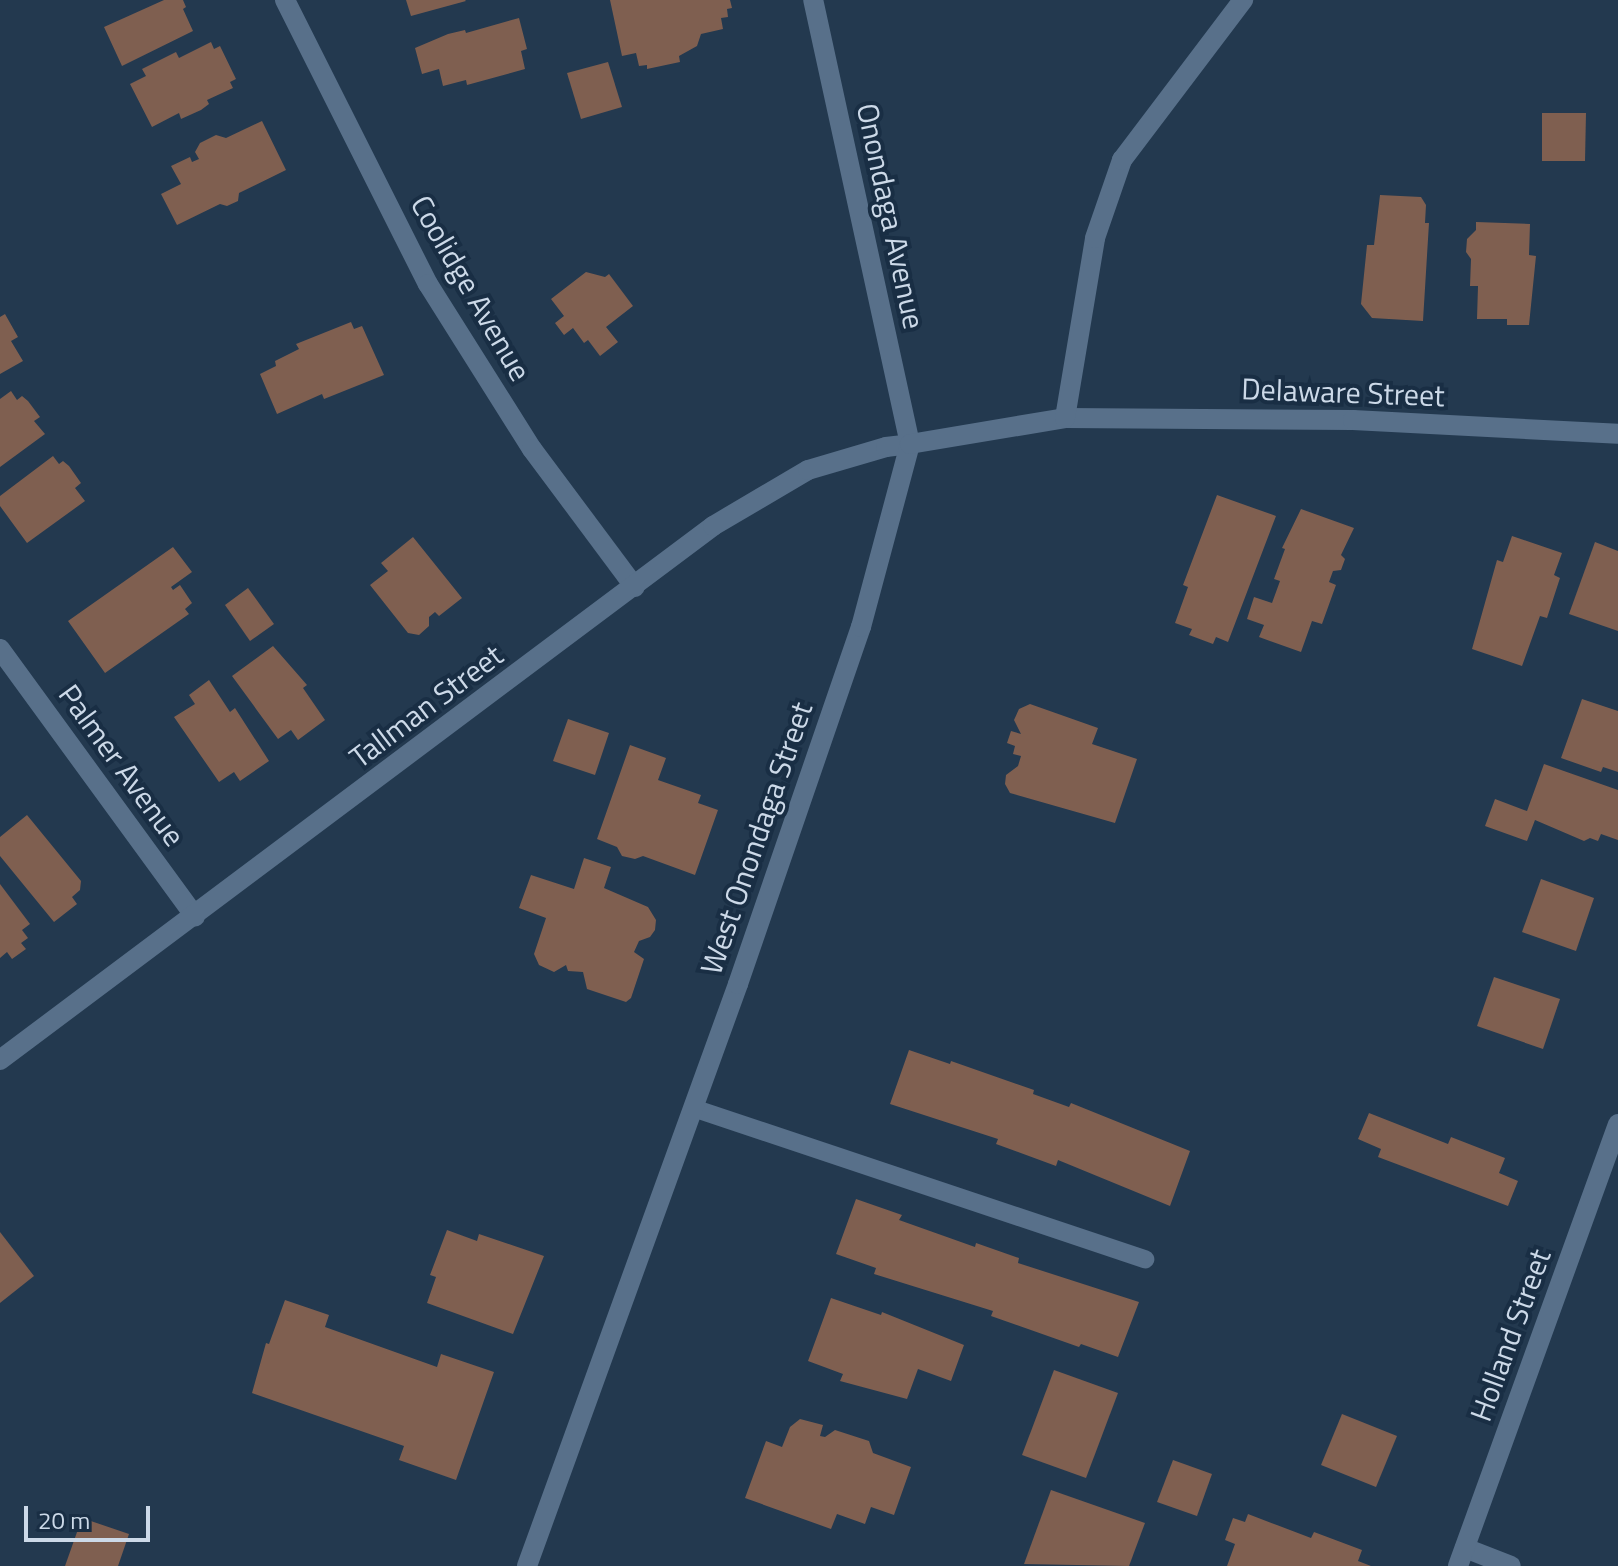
<!DOCTYPE html>
<style>
body{margin:0}
#map{position:relative;width:1618px;height:1566px;overflow:hidden;background:#23394f;font-family:"Titillium Web",sans-serif}
div>[style]{position:absolute}
[style*='--x']{left:calc(var(--x)*1px);top:calc(var(--y)*1px);width:calc(var(--w)*1px);rotate:calc(var(--a)*1deg)}
.building>*{inset:0;background:#7f5f50}
.service>*{height:18px;margin:-9px;padding:0 9px;transform-origin:9px;border-radius:9px;background:#58708a}
.minor>*{height:20px;margin:-10px;padding:0 10px;transform-origin:10px;border-radius:10px;background:#58708a}
.tertiary>*{height:20px;margin:-10px;padding:0 10px;transform-origin:10px;border-radius:10px;background:#58708a}
span{translate:-50% -50%;white-space:nowrap;text-align:center;line-height:1.15;-webkit-text-stroke:8px #192e44;paint-order:stroke}
.street-label{font-size:30px;color:#ccd9e8}
.scale{position:absolute;left:24px;top:1506px;width:126px;height:36px;box-sizing:border-box;border:4px solid #ccd9e8;border-top:0;padding-left:10px;font-size:24px;line-height:28px;white-space:nowrap;color:#ccd9e8;-webkit-text-stroke:6px #192e44;paint-order:stroke}
</style>
<div id="map">
<div class="building">
<div style="clip-path:polygon(164px 0,183px 0,186px 7px,183px 9px,193px 31px,122px 66px,104px 27px)"></div>
<div style="clip-path:polygon(406px 0,465px 0,466px 1px,411px 16px)"></div>
<div style="clip-path:polygon(610px 0,730px 0,732px 8px,727px 9px,728px 17px,721px 18px,723px 29px,701px 34px,697px 46px,679px 56px,680px 62px,647px 69px,647px 65px,639px 66px,636px 53px,622px 56px)"></div>
<div style="clip-path:polygon(519px 18px,527px 49px,521px 51px,525px 69px,467px 85px,466px 80px,443px 86px,439px 69px,422px 74px,415px 48px,448px 34px,465px 30px,466px 33px)"></div>
<div style="clip-path:polygon(211px 42px,214px 49px,220px 46px,236px 79px,230px 82px,233px 88px,207px 100px,209px 104px,201px 110px,181px 119px,179px 113px,152px 127px,130px 84px,146px 76px,142px 69px,176px 52px,179px 58px)"></div>
<div style="clip-path:polygon(608px 62px,622px 107px,581px 119px,567px 73px)"></div>
<div style="clip-path:polygon(1542px 113px,1586px 113px,1585px 161px,1542px 161px)"></div>
<div style="clip-path:polygon(262px 121px,286px 170px,239px 193px,238px 201px,227px 206px,220px 204px,177px 225px,161px 194px,181px 184px,171px 166px,190px 157px,192px 162px,199px 159px,195px 152px,200px 143px,216px 135px,226px 138px)"></div>
<div style="clip-path:polygon(1380px 195px,1421px 197px,1426px 205px,1425px 223px,1429px 223px,1423px 321px,1372px 318px,1361px 304px,1367px 245px,1374px 245px)"></div>
<div style="clip-path:polygon(1476px 222px,1530px 224px,1529px 255px,1536px 256px,1529px 325px,1507px 325px,1507px 319px,1477px 319px,1478px 286px,1470px 286px,1471px 259px,1466px 252px,1467px 239px,1476px 230px)"></div>
<div style="clip-path:polygon(586px 272px,605px 277px,609px 274px,633px 306px,606px 327px,618px 342px,600px 356px,588px 340px,584px 343px,573px 328px,564px 335px,555px 323px,564px 316px,551px 299px)"></div>
<div style="clip-path:polygon(5px 314px,18px 337px,11px 341px,23px 361px,0 374px,0 317px)"></div>
<div style="clip-path:polygon(351px 322px,354px 329px,362px 326px,384px 375px,324px 399px,322px 394px,277px 414px,260px 374px,276px 366px,275px 361px,299px 349px,296px 344px)"></div>
<div style="clip-path:polygon(11px 391px,17px 400px,22px 396px,28px 401px,40px 417px,34px 421px,45px 434px,0 467px,0 399px)"></div>
<div style="clip-path:polygon(53px 456px,59px 464px,63px 461px,69px 466px,81px 483px,75px 488px,85px 501px,27px 543px,0 506px,0 496px)"></div>
<div style="clip-path:polygon(1217px 495px,1276px 516px,1228px 642px,1216px 637px,1213px 644px,1189px 635px,1192px 629px,1175px 623px,1188px 587px,1183px 585px)"></div>
<div style="clip-path:polygon(1301px 509px,1354px 528px,1341px 555px,1345px 559px,1341px 570px,1333px 571px,1329px 582px,1336px 585px,1322px 624px,1312px 621px,1301px 652px,1259px 637px,1264px 625px,1247px 619px,1254px 597px,1272px 603px,1280px 581px,1274px 579px,1285px 549px,1282px 548px)"></div>
<div style="clip-path:polygon(1512px 536px,1562px 553px,1554px 575px,1560px 578px,1547px 618px,1540px 616px,1522px 666px,1472px 649px,1497px 560px,1503px 562px)"></div>
<div style="clip-path:polygon(413px 537px,462px 598px,439px 616px,435px 612px,429px 617px,429px 626px,419px 635px,408px 633px,370px 585px,388px 571px,381px 563px)"></div>
<div style="clip-path:polygon(1595px 542px,1618px 551px,1618px 631px,1569px 614px)"></div>
<div style="clip-path:polygon(173px 547px,192px 572px,171px 587px,173px 590px,180px 585px,192px 603px,185px 609px,189px 614px,105px 673px,68px 621px)"></div>
<div style="clip-path:polygon(248px 588px,274px 624px,250px 641px,225px 605px)"></div>
<div style="clip-path:polygon(273px 646px,307px 685px,303px 688px,325px 720px,298px 740px,291px 730px,278px 739px,232px 676px)"></div>
<div style="clip-path:polygon(209px 680px,230px 712px,235px 708px,269px 761px,240px 781px,234px 772px,219px 782px,174px 717px,195px 704px,189px 695px)"></div>
<div style="clip-path:polygon(1582px 699px,1618px 711px,1618px 772px,1603px 767px,1601px 772px,1561px 758px)"></div>
<div style="clip-path:polygon(1030px 704px,1098px 728px,1092px 744px,1137px 759px,1115px 823px,1010px 793px,1005px 784px,1006px 775px,1018px 766px,1021px 756px,1013px 754px,1015px 746px,1007px 743px,1011px 731px,1021px 734px,1014px 720px,1019px 709px)"></div>
<div style="clip-path:polygon(568px 719px,609px 733px,595px 775px,553px 761px)"></div>
<div style="clip-path:polygon(630px 745px,666px 758px,658px 780px,701px 795px,698px 803px,718px 810px,695px 875px,643px 856px,635px 859px,622px 856px,617px 847px,597px 839px)"></div>
<div style="clip-path:polygon(1544px 764px,1618px 790px,1618px 840px,1601px 834px,1598px 841px,1590px 838px,1584px 841px,1535px 820px,1527px 841px,1485px 826px,1495px 799px,1527px 811px)"></div>
<div style="clip-path:polygon(27px 815px,81px 881px,80px 890px,72px 897px,77px 904px,54px 922px,0 856px,0 837px)"></div>
<div style="clip-path:polygon(584px 858px,611px 867px,604px 888px,648px 907px,656px 920px,655px 930px,650px 937px,639px 941px,634px 952px,644px 959px,631px 998px,626px 1002px,587px 989px,583px 972px,568px 971px,566px 965px,554px 972px,539px 965px,534px 954px,546px 918px,519px 908px,531px 875px,574px 889px)"></div>
<div style="clip-path:polygon(1541px 879px,1594px 898px,1576px 951px,1522px 932px)"></div>
<div style="clip-path:polygon(0 884px,30px 924px,22px 930px,28px 938px,21px 943px,26px 949px,12px 959px,7px 952px,0 958px)"></div>
<div style="clip-path:polygon(1494px 977px,1560px 999px,1543px 1049px,1477px 1026px)"></div>
<div style="clip-path:polygon(909px 1050px,950px 1064px,951px 1061px,1034px 1090px,1033px 1094px,1069px 1107px,1071px 1103px,1190px 1151px,1170px 1206px,1058px 1160px,1056px 1166px,996px 1144px,998px 1139px,890px 1104px)"></div>
<div style="clip-path:polygon(1369px 1113px,1448px 1144px,1451px 1137px,1505px 1158px,1499px 1173px,1518px 1181px,1508px 1206px,1378px 1157px,1381px 1149px,1358px 1139px)"></div>
<div style="clip-path:polygon(856px 1199px,902px 1215px,899px 1220px,975px 1247px,976px 1243px,1019px 1258px,1018px 1263px,1139px 1302px,1118px 1357px,1081px 1344px,1079px 1347px,991px 1316px,993px 1311px,874px 1274px,876px 1268px,836px 1254px)"></div>
<div style="clip-path:polygon(447px 1230px,477px 1241px,479px 1234px,544px 1256px,513px 1334px,427px 1303px,436px 1277px,430px 1275px)"></div>
<div style="clip-path:polygon(0 1232px,34px 1276px,0 1303px)"></div>
<div style="clip-path:polygon(831px 1298px,881px 1315px,882px 1312px,964px 1345px,951px 1381px,918px 1369px,907px 1399px,840px 1381px,843px 1374px,808px 1361px)"></div>
<div style="clip-path:polygon(285px 1300px,329px 1315px,325px 1327px,437px 1367px,441px 1354px,494px 1372px,456px 1480px,399px 1460px,404px 1446px,252px 1393px,266px 1343px,269px 1344px)"></div>
<div style="clip-path:polygon(1054px 1370px,1118px 1393px,1086px 1478px,1022px 1455px)"></div>
<div style="clip-path:polygon(1342px 1414px,1397px 1436px,1376px 1487px,1321px 1465px)"></div>
<div style="clip-path:polygon(800px 1419px,823px 1425px,820px 1436px,825px 1437px,835px 1430px,869px 1441px,873px 1453px,911px 1467px,894px 1515px,871px 1507px,865px 1524px,837px 1514px,831px 1529px,745px 1498px,766px 1441px,782px 1447px,790px 1427px)"></div>
<div style="clip-path:polygon(1173px 1460px,1212px 1474px,1197px 1516px,1157px 1502px)"></div>
<div style="clip-path:polygon(1051px 1490px,1145px 1523px,1129px 1566px,1024px 1564px)"></div>
<div style="clip-path:polygon(1248px 1514px,1311px 1538px,1314px 1532px,1362px 1550px,1358px 1561px,1371px 1566px,1227px 1566px,1235px 1544px,1225px 1540px,1233px 1518px,1245px 1522px)"></div>
<div style="clip-path:polygon(82px 1518px,129px 1534px,118px 1566px,65px 1566px)"></div>
</div>
<div class="service">
<div style="--x:693;--y:1108;--w:477;--a:18.5"></div>
</div>
<div class="minor">
<div style="--x:285;--y:0;--w:318;--a:63.3"></div>
<div style="--x:428;--y:284;--w:195;--a:57.8"></div>
<div style="--x:532;--y:449;--w:172;--a:53.3"></div>
<div style="--x:1065;--y:418;--w:288;--a:0.4"></div>
<div style="--x:1353;--y:420;--w:265;--a:3"></div>
<div style="--x:0;--y:649;--w:331;--a:53.9"></div>
<div style="--x:0;--y:1060;--w:891;--a:-36.83"></div>
<div style="--x:713;--y:526;--w:110;--a:-30.5"></div>
<div style="--x:808;--y:470;--w:81;--a:-16.4"></div>
<div style="--x:886;--y:447;--w:24;--a:-7"></div>
<div style="--x:910;--y:444;--w:454;--a:-102.3"></div>
<div style="--x:1465;--y:1548;--w:49;--a:21.4"></div>
<div style="--x:1458;--y:1566;--w:470;--a:-70.1"></div>
</div>
<div class="tertiary">
<div style="--x:527;--y:1566;--w:619;--a:-70.07"></div>
<div style="--x:738;--y:984;--w:378;--a:-71"></div>
<div style="--x:861;--y:627;--w:189;--a:-75"></div>
<div style="--x:910;--y:444;--w:157;--a:-9.5"></div>
<div style="--x:1065;--y:418;--w:182;--a:-80.5"></div>
<div style="--x:1095;--y:238;--w:83;--a:-70.9"></div>
<div style="--x:1122;--y:160;--w:201;--a:-52.9"></div>
</div>
<div class="street-label">
<span style="left:891px;top:216px;rotate:78deg">Onondaga Avenue</span>
<span style="left:471px;top:288px;rotate:60deg">Coolidge Avenue</span>
<span style="left:1343px;top:392px;rotate:2deg">Delaware Street</span>
<span style="left:426px;top:706px;rotate:-37deg">Tallman Street</span>
<span style="left:122px;top:765px;rotate:54deg">Palmer Avenue</span>
<span style="left:756px;top:838px;rotate:-71deg">West Onondaga Street</span>
<span style="left:1510px;top:1335px;rotate:-70deg">Holland Street</span>
</div>
<div class="scale">20 m</div>
</div>
